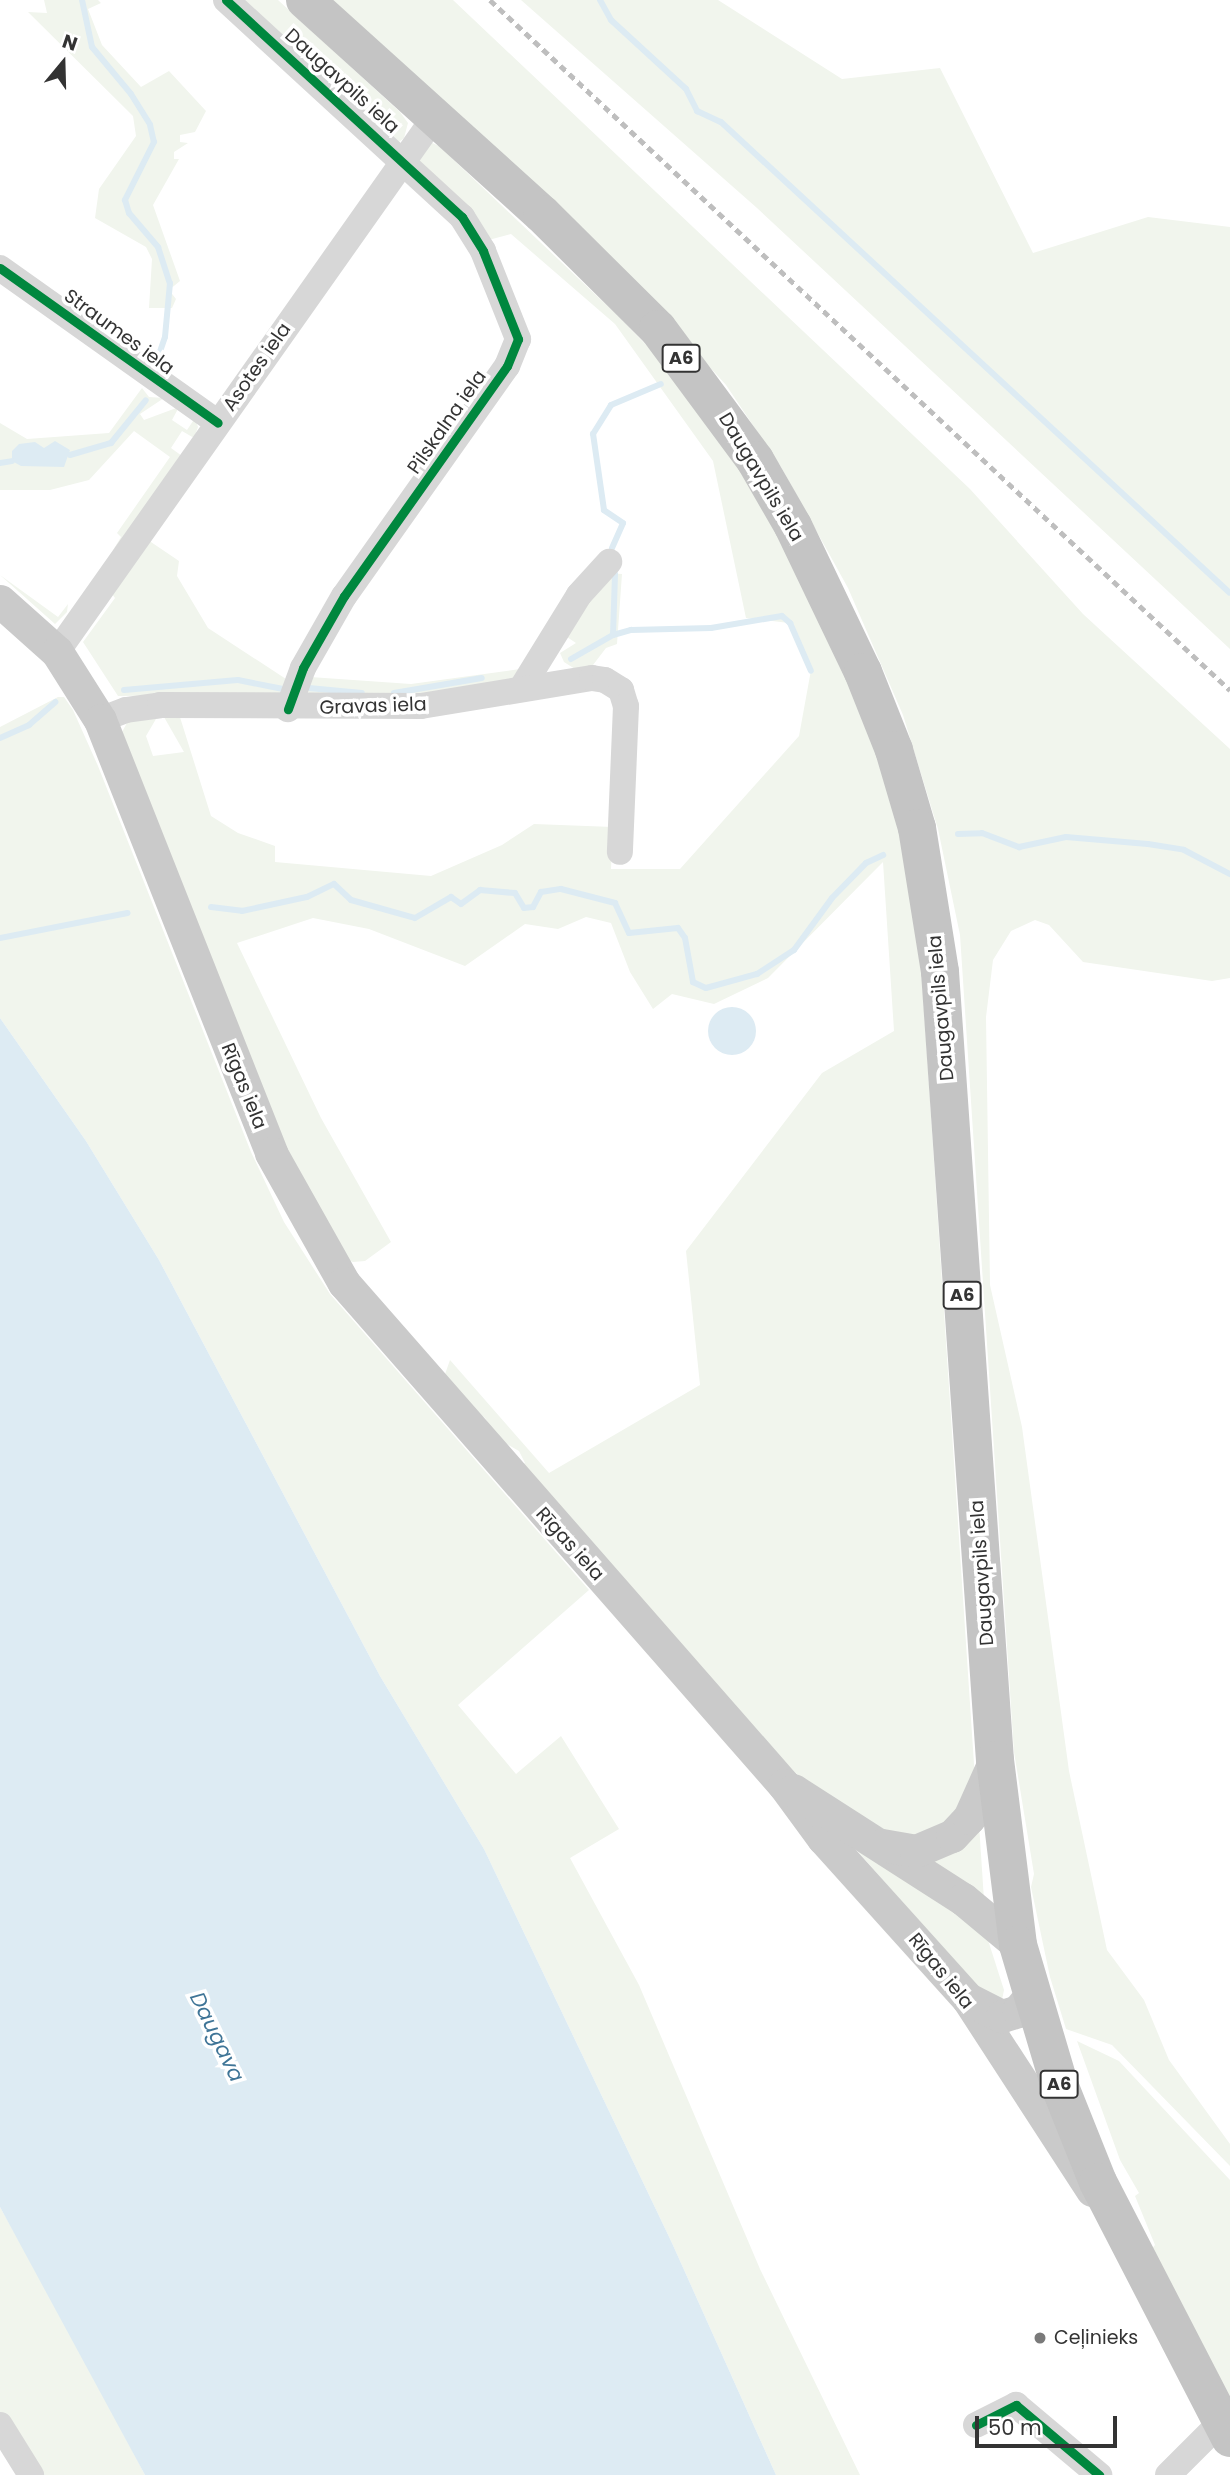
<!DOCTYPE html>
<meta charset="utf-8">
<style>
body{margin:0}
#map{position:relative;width:1230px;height:2475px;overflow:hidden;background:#fff;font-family:Poppins,sans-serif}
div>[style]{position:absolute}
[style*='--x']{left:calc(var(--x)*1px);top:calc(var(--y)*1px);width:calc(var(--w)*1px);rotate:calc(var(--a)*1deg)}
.green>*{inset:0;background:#f1f5ed}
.water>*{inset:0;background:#ddebf3}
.round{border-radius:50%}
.stream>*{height:6px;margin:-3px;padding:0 3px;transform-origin:3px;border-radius:3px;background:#ddebf3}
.minor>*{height:26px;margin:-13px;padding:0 13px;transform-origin:13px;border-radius:13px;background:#d7d7d7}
.major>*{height:33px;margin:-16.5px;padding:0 16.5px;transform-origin:16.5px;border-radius:16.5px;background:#cacaca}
.highway>*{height:38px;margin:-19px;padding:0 19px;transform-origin:19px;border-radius:19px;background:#c4c4c4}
.rail>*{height:5px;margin-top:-2.5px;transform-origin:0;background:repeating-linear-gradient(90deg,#bebebe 0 7px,transparent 0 12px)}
.cycleway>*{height:9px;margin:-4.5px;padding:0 4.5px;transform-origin:4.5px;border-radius:4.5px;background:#00873e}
.dots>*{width:19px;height:19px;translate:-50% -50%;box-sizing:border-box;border:4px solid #fff;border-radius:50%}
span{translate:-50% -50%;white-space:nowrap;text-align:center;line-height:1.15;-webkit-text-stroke:7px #fff;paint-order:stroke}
.shield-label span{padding:2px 5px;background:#fff;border:2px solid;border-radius:5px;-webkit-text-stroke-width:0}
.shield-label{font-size:18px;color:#333;font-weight:700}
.street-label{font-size:19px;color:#333}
.poi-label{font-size:19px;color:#333}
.left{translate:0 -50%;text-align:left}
.water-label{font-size:21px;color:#3f7597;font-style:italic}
.north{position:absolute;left:28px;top:28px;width:70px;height:70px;-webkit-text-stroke:5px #fff;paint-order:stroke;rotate:19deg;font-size:19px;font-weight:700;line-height:28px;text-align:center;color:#333}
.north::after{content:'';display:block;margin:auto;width:24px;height:32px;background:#333;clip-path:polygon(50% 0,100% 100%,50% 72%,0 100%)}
.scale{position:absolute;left:975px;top:2416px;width:142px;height:32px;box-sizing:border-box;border:4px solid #333;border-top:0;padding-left:9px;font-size:21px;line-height:24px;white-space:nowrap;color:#333;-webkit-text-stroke:5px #fff;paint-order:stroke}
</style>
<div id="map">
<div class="green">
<div style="clip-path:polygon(44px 0,98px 0,101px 3px,88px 9px,102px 45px,141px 87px,169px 71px,206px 111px,195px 132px,180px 135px,180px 142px,188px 143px,174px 152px,174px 159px,179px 159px,153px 205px,180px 281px,169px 290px,176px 299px,172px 308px,149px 308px,152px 259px,146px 247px,95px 218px,99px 189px,136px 136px,133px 116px,28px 12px,47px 13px)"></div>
<div style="clip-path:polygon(234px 0,278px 0,400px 112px,408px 123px,404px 138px,399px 142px)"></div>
<div style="clip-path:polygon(326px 0,453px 0,970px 489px,1083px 614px,1230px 749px,1230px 978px,1212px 981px,1083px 962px,1049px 925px,1035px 920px,1011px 931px,993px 960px,986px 1017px,990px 1285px,1022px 1427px,1069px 1771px,1107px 1950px,1144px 2000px,1169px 2060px,1230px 2144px,1230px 2166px,1112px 2045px,1066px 2029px,1050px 1977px,1031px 1887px,1034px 1874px,1014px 1752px,960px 935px,938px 829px,903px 715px,848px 588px,781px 467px,726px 385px,638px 288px)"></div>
<div style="clip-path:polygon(521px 0,718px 0,842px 79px,940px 68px,1033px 253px,1148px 217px,1230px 227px,1230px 649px,757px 208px)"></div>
<div style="clip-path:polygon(evenodd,428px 141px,439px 146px,618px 316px,656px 355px,728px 451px,793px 558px,872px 738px,916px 890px,975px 1779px,965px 1812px,906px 1843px,804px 1780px,781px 1761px,518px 1467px,525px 1463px,519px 1451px,498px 1439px,485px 1418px,464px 1402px,444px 1377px,450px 1360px,549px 1473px,700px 1385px,686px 1251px,822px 1073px,894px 1031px,883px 862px,768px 978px,714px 1004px,672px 994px,653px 1009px,630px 972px,611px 923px,586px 917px,558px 929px,525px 924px,465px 966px,369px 929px,313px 918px,237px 943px,321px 1118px,391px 1242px,365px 1261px,353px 1262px,348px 1260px,298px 1186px,122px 732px,128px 721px,179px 714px,211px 816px,238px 833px,275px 846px,275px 862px,431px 876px,502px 845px,534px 824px,613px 827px,611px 869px,680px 869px,799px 736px,811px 670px,789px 623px,746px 618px,713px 461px,615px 324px,511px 234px,485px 241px,421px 168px,418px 153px,428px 141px,164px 717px,184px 752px,153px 756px,146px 736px,156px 719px,164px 717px)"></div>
<div style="clip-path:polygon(142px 388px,149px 397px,164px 398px,140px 414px,144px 420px,179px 407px,172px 420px,187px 430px,195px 418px,198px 427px,194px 438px,182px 431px,171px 448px,182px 456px,112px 552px,121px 537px,117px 533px,170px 457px,134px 431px,89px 480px,50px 490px,0 490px,0 423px,27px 439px,109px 433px)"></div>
<div style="clip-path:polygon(148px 540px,179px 561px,177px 576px,208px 628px,286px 679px,282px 694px,118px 696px,83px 642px,115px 598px,112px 594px)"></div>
<div style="clip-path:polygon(608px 573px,622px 574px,617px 644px,606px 648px,593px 665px,575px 669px,564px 662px,560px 653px,576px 643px,561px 633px)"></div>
<div style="clip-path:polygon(0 575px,58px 617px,68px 604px,67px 612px,55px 624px)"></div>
<div style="clip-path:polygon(520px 669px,517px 677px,490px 689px,314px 701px,304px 686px,310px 677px,411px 684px)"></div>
<div style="clip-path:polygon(58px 697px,64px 697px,73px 710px,98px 766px,251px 1152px,284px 1222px,330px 1294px,589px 1590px,458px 1705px,516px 1774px,561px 1736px,619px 1829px,570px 1858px,639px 1985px,760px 2269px,860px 2475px,776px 2475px,672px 2243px,484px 1849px,380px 1676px,159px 1260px,86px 1141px,0 1018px,0 727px)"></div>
<div style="clip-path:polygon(979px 1824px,984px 1900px,936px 1868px,931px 1856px)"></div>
<div style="clip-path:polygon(846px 1838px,947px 1900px,988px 1940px,1004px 1990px,1002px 2000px,992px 2004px)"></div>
<div style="clip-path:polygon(1077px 2041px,1119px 2061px,1230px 2180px,1230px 2407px,1150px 2251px,1155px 2245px,1135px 2196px,1139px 2193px,1120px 2160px)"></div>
<div style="clip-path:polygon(0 2207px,69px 2330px,145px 2475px,35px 2475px,0 2414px)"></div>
</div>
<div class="water">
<div style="clip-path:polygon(55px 441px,70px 450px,64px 467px,21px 466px,12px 461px,12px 451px,19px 444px,35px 442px,44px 448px)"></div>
<div class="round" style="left:708px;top:1007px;width:48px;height:48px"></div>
<div style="clip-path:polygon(0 1018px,86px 1141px,159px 1260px,380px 1676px,484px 1849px,672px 2243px,776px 2475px,145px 2475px,0 2207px)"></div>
</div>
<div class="stream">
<div style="--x:82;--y:0;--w:48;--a:78"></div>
<div style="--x:92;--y:47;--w:61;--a:50.3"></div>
<div style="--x:131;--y:94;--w:36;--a:58"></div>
<div style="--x:150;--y:125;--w:17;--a:77"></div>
<div style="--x:154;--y:142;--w:65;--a:116.6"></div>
<div style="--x:125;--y:200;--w:14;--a:73"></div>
<div style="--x:129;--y:213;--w:45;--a:49.5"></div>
<div style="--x:158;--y:247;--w:38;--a:72"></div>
<div style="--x:170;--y:283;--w:54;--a:95.3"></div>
<div style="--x:165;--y:337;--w:34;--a:109"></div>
<div style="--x:600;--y:0;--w:23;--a:61"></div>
<div style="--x:611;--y:20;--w:102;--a:42.6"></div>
<div style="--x:686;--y:89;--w:25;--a:63"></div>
<div style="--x:697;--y:111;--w:26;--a:25"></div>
<div style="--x:721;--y:122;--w:693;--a:42.78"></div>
<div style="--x:70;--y:455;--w:43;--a:-16.3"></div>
<div style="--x:111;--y:443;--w:55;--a:-50.9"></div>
<div style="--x:0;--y:463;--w:12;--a:-9"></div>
<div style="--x:612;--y:548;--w:27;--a:-66"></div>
<div style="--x:623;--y:523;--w:23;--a:-146"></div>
<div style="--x:604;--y:510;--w:77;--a:-98.2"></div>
<div style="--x:593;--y:434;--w:34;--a:-58"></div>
<div style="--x:611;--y:405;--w:54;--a:-22.8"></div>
<div style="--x:613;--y:635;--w:19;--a:-16"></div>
<div style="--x:631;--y:630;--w:80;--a:-1.4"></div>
<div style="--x:711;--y:628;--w:72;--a:-9.6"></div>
<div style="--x:782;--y:616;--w:11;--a:41"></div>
<div style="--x:790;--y:623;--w:52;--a:66.4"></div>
<div style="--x:571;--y:659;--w:48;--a:-29.7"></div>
<div style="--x:613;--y:635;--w:61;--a:-88.1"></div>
<div style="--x:309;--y:688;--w:53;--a:5.4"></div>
<div style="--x:124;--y:690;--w:114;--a:-5"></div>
<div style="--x:238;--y:680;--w:46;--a:11.3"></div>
<div style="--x:394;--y:693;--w:89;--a:-9.7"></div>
<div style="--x:0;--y:738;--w:32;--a:-24"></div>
<div style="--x:29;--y:725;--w:35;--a:-41"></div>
<div style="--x:958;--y:834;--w:24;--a:-2"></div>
<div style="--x:982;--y:833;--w:40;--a:21"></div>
<div style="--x:1019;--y:847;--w:48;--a:-12"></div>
<div style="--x:1066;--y:837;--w:82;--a:4.9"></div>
<div style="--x:1148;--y:844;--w:36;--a:9"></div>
<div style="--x:1184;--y:850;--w:52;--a:27.6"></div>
<div style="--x:211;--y:907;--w:31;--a:7"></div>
<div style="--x:242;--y:911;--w:66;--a:-12.2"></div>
<div style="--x:307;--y:897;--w:30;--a:-26"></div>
<div style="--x:334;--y:884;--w:23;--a:43"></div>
<div style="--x:351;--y:900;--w:66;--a:15.7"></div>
<div style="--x:415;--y:918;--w:42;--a:-30.3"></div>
<div style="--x:451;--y:897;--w:12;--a:35"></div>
<div style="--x:461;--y:904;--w:24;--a:-36"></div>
<div style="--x:480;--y:890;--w:35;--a:5"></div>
<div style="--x:515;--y:893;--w:17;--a:59"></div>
<div style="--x:524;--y:908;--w:9;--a:-6"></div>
<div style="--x:533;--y:907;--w:17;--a:-62"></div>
<div style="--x:541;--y:892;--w:20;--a:-9"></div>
<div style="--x:561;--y:889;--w:56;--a:14.5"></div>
<div style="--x:615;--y:903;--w:33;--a:65"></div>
<div style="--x:629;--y:933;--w:49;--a:-5.8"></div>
<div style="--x:678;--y:928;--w:12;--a:55"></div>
<div style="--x:685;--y:938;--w:45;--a:79.7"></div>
<div style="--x:693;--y:982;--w:14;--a:25"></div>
<div style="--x:706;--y:988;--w:53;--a:-15.4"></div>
<div style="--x:757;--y:974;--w:44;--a:-33"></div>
<div style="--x:794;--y:950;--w:64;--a:-53.8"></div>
<div style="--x:832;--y:898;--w:49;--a:-45.8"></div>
<div style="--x:866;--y:863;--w:19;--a:-25"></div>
<div style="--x:0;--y:938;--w:130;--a:-11.1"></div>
</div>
<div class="minor">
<div style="--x:226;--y:0;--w:321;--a:42.6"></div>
<div style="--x:462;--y:217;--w:40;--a:58"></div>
<div style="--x:483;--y:251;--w:95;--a:68.3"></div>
<div style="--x:518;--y:339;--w:29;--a:112"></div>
<div style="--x:507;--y:366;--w:282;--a:125.3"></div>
<div style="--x:344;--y:596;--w:83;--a:119.7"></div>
<div style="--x:303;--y:668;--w:44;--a:110.1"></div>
<div style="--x:0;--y:268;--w:267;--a:35.4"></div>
<div style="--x:57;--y:652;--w:654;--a:-54.78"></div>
<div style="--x:521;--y:689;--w:110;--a:-58.3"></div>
<div style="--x:579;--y:595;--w:45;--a:-47.7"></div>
<div style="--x:100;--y:720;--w:28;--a:-21"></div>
<div style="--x:126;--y:710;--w:34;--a:-8"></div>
<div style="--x:160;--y:705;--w:261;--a:0.2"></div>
<div style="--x:421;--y:706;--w:173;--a:-9.3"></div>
<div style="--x:592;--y:678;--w:13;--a:9"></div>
<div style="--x:605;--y:680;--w:19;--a:32"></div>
<div style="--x:621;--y:690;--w:17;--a:73"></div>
<div style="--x:626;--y:706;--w:146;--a:92.4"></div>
<div style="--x:0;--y:2425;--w:59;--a:58.2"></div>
<div style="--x:976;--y:2425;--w:45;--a:-26.6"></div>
<div style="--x:1016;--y:2405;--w:109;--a:40.1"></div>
<div style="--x:1168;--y:2475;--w:75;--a:-45"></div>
</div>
<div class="major">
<div style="--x:0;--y:601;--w:76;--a:41.8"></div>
<div style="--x:57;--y:652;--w:80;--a:57.7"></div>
<div style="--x:100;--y:720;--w:466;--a:68.4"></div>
<div style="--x:271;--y:1153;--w:149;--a:60.7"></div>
<div style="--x:344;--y:1283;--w:668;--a:48.77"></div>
<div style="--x:784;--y:1785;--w:66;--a:53.7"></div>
<div style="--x:823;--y:1838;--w:217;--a:48"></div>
<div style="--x:968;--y:1999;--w:228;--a:57"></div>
<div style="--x:793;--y:1790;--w:202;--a:32.7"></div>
<div style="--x:963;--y:1899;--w:72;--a:39.9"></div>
<div style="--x:882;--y:1845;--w:35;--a:10"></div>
<div style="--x:916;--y:1851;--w:39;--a:-23"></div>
<div style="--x:952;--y:1836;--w:25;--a:-47"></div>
<div style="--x:969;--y:1818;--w:64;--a:-65.9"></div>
<div style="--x:968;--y:1999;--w:38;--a:27"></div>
<div style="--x:1002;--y:2016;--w:17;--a:-17"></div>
<div style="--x:1018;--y:2011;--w:21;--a:-51"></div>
</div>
<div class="highway">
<div style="--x:305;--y:0;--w:319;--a:42.1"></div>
<div style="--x:542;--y:214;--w:163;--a:44.8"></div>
<div style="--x:658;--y:329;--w:163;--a:53.5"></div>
<div style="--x:755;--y:460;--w:76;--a:60.1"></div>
<div style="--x:793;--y:526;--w:162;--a:64.4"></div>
<div style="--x:863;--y:672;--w:84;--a:68.3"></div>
<div style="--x:894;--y:750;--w:81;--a:73.6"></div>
<div style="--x:917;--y:828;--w:146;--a:80.9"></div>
<div style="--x:940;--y:972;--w:790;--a:86.01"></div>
<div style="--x:995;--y:1760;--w:186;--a:82.9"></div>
<div style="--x:1018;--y:1945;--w:148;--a:73.5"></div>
<div style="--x:1060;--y:2087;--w:102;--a:68.2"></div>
<div style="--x:1098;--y:2182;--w:288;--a:62.7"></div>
</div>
<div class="rail">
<div style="--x:490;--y:0;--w:1012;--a:43"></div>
</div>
<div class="cycleway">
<div style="--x:226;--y:0;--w:321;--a:42.6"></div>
<div style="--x:462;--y:217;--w:40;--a:58"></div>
<div style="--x:483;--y:251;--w:95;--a:68.3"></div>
<div style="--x:518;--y:339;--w:29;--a:112"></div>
<div style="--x:507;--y:366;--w:282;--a:125.3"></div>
<div style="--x:344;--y:596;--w:83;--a:119.7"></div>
<div style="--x:303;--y:668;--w:44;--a:110.1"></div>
<div style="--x:0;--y:268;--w:267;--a:35.4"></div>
<div style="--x:976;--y:2425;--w:45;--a:-26.6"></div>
<div style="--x:1016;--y:2405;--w:109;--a:40.1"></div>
</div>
<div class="dots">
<div style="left:1040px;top:2338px;background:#7a7a7a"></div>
</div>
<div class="shield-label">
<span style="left:681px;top:358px">A6</span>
<span style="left:962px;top:1295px">A6</span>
<span style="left:1059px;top:2084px">A6</span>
</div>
<div class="street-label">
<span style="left:342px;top:81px;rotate:42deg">Daugavpils iela</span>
<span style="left:119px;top:332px;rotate:36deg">Straumes iela</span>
<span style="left:257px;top:367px;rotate:-55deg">Asotes iela</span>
<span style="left:447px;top:422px;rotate:-55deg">Pilskalna iela</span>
<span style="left:761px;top:477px;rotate:59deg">Daugavpils iela</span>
<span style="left:373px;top:706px;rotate:-2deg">Gravas iela</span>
<span style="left:941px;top:1008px;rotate:-95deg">Daugavpils iela</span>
<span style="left:244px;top:1086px;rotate:68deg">Rīgas iela</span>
<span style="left:570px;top:1544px;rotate:48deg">Rīgas iela</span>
<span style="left:982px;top:1573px;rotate:-94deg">Daugavpils iela</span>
<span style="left:941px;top:1971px;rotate:51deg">Rīgas iela</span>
</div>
<div class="poi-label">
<span class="left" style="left:1054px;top:2338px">Ceļinieks</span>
</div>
<div class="water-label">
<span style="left:217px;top:2037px;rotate:64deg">Daugava</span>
</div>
<div class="north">N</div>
<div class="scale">50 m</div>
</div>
